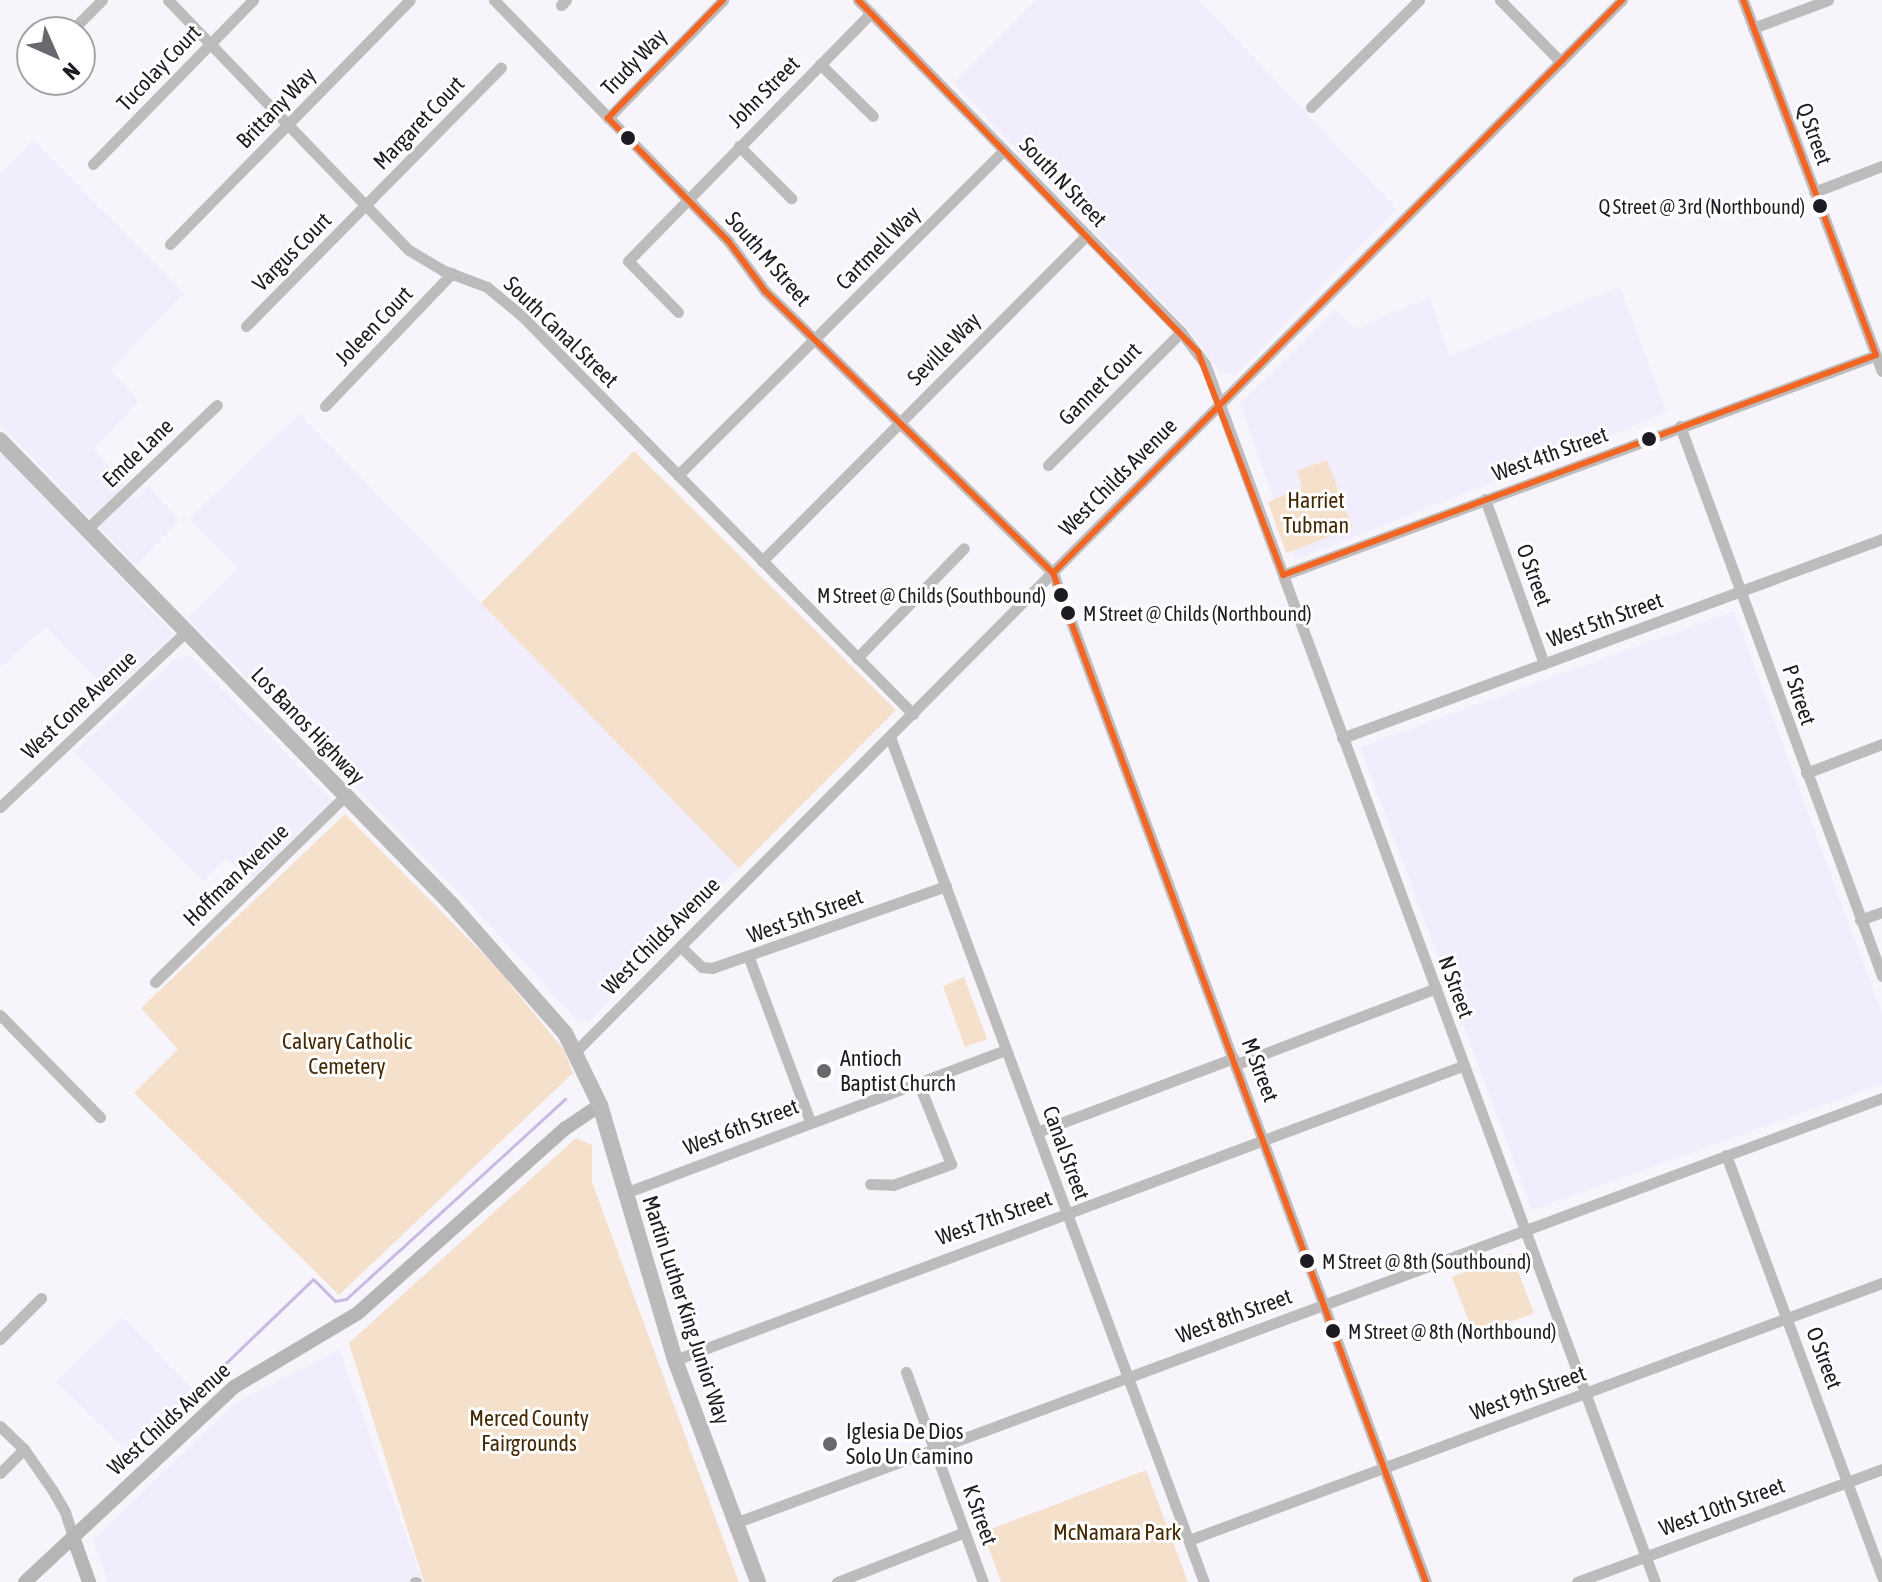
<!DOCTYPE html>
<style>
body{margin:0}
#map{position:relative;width:1882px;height:1582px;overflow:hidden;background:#f7f5fb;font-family:"Asap Condensed",sans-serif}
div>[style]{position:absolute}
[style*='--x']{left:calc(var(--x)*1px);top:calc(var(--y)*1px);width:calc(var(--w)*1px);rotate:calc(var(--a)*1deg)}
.built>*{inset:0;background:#f2edfd}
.green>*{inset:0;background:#f5e0cb}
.stream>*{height:3px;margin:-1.5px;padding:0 1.5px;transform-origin:1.5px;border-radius:1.5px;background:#c7bae3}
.minor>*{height:11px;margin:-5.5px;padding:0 5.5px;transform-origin:5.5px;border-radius:5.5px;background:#bdbbbb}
.major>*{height:14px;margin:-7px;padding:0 7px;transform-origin:7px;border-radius:7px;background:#b6b4b4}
.highway>*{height:16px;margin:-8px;padding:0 8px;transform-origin:8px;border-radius:8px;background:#bcb9ba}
.bus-1>*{height:6px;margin:-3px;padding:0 3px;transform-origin:3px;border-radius:3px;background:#f26522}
.dots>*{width:22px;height:22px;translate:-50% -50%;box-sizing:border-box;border:4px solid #fff;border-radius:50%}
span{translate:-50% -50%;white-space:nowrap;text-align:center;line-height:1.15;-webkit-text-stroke:6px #fff;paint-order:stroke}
.bus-label{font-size:20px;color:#1e1c22}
.right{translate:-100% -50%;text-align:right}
.left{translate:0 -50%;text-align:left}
.street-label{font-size:22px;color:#1e1c22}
.park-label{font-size:22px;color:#452800}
.poi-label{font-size:22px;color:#1e1c22}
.north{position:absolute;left:16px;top:16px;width:80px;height:80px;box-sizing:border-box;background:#fff;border:2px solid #a5a4a7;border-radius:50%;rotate:135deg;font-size:22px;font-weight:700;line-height:32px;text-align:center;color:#1e1c22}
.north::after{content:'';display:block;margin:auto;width:28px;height:36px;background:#6a686e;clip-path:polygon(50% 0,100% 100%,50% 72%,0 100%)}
</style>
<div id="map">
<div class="built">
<div style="clip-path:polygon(1036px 0,1199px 0,1397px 209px,1235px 375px,1220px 372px,1190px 331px,954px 83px)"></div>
<div style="clip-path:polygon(33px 140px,184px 293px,111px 370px,139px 401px,94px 449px,137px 499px,148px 486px,179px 520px,136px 566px,0 424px,0 175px)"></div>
<div style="clip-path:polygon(1620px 287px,1667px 413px,1295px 560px,1240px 404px,1335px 310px,1355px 329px,1430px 297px,1449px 356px)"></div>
<div style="clip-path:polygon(299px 414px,739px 868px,588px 1022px,578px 1021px,458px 891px,187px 618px,239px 568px,189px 519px)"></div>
<div style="clip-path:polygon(0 452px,174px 634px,110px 694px,46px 627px,0 668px)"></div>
<div style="clip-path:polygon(1734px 611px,1882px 1014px,1882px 1084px,1532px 1210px,1360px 747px)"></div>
<div style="clip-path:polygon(190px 656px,333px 801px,251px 879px,226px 858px,203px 881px,74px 752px,177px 657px)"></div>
<div style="clip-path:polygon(123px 1317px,201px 1398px,136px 1459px,56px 1382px)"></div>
<div style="clip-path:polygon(339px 1349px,423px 1582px,108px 1582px,93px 1540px,235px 1403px)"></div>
</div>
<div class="green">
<div style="clip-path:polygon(634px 451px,896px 710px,739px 868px,481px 603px)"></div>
<div style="clip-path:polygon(1327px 460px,1353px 528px,1286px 553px,1268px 502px,1302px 488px,1297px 471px)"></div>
<div style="clip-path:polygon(345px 814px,497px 968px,564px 1050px,573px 1073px,339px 1295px,134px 1093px,178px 1049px,141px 1008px)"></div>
<div style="clip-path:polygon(964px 977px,987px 1039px,965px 1047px,943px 986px)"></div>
<div style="clip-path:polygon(576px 1138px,592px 1145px,592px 1182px,739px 1582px,424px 1582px,349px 1343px)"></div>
<div style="clip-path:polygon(1511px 1253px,1534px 1313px,1474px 1335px,1452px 1277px)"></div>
<div style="clip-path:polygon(1146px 1470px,1188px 1582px,1001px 1582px,983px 1532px)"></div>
</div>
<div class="stream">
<div style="--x:204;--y:1384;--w:151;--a:-43.9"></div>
<div style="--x:313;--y:1279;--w:31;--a:45"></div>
<div style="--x:335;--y:1301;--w:11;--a:-10"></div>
<div style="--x:346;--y:1299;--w:297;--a:-42.4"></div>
</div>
<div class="minor">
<div style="--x:168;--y:0;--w:347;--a:46.1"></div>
<div style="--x:409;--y:250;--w:39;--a:31"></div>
<div style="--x:442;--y:270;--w:48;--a:20.7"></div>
<div style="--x:487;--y:287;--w:45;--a:39.6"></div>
<div style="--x:522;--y:316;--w:558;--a:45.51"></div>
<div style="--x:494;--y:0;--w:337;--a:45.8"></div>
<div style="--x:729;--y:242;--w:61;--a:53.7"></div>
<div style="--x:765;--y:291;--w:403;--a:44.4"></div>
<div style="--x:1053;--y:573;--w:1076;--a:69.71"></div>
<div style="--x:858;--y:0;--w:463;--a:45.8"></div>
<div style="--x:1181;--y:332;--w:40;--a:53"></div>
<div style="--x:1205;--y:364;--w:1298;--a:69.72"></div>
<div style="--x:1500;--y:0;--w:87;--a:45.5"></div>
<div style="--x:1743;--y:0;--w:396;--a:69.5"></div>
<div style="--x:561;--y:5;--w:7;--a:-45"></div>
<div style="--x:1753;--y:28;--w:80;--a:-20.5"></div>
<div style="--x:70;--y:32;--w:45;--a:-45"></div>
<div style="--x:820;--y:64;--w:74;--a:44.5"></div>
<div style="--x:1311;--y:107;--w:152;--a:-44.7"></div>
<div style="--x:608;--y:118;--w:165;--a:-45.7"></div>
<div style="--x:739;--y:146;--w:74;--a:45"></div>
<div style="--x:93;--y:164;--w:229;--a:-45.7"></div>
<div style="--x:1814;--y:192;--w:73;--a:-20.9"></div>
<div style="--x:170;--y:244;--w:342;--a:-45.5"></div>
<div style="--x:678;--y:312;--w:71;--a:-134.4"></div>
<div style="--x:628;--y:261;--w:347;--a:-45.6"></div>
<div style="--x:246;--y:326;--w:363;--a:-45.4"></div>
<div style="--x:325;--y:406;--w:184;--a:-46.3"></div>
<div style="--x:1680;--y:426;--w:586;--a:69.83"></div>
<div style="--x:1048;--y:465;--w:188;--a:-45"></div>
<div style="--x:678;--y:475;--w:460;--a:-44.9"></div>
<div style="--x:1485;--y:499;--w:175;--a:70.3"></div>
<div style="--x:86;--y:530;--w:181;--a:-43.7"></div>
<div style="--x:762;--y:561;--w:460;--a:-45.1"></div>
<div style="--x:1283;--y:575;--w:632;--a:-20.35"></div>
<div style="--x:857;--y:658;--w:153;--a:-45.8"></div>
<div style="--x:890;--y:737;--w:901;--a:69.62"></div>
<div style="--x:1342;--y:738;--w:576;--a:-20.23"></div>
<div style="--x:1806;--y:773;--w:81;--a:-20.9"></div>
<div style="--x:0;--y:807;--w:255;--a:-43.3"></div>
<div style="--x:1860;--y:920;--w:23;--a:-20"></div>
<div style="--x:681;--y:947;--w:29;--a:44"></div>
<div style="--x:702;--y:967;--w:10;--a:6"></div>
<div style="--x:712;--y:968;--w:248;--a:-19.3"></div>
<div style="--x:749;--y:958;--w:174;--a:69.5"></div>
<div style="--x:155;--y:982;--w:266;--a:-44.4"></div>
<div style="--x:0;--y:1015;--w:143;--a:45.6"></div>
<div style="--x:576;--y:1051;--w:1483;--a:-45.14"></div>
<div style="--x:1237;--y:1064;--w:213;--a:-20.9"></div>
<div style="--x:1037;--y:1132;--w:210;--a:-20.6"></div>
<div style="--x:1726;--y:1155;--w:450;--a:69.7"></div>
<div style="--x:870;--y:1184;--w:23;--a:2"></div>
<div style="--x:893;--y:1185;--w:62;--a:-19.9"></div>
<div style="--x:951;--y:1164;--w:88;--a:-111.9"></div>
<div style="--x:625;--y:1193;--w:407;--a:-20.6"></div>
<div style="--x:0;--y:1339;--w:58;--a:-45"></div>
<div style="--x:675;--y:1360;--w:840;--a:-20.48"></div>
<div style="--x:906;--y:1372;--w:224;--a:69.9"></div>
<div style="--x:0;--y:1426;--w:33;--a:44"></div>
<div style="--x:24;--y:1449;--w:51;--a:55.4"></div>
<div style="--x:53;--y:1491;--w:24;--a:60"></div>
<div style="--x:65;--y:1512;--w:26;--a:72"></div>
<div style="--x:0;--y:1473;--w:34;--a:-45"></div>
<div style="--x:735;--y:1523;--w:1223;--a:-20.33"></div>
<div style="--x:1189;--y:1540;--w:739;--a:-20.35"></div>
<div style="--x:415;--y:1582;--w:1;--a:0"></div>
<div style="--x:837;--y:1582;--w:137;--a:-21.3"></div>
<div style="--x:1577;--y:1582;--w:325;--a:-20.3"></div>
</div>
<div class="major">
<div style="--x:73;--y:1537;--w:48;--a:70.4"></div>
<div style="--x:25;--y:1582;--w:286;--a:-43"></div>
<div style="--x:234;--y:1387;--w:144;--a:-30.8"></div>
<div style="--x:358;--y:1313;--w:278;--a:-41.7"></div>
<div style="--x:566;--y:1128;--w:41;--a:-34.1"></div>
</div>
<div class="highway">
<div style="--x:0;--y:440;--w:648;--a:45.81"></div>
<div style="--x:452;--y:905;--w:171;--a:48.6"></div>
<div style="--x:565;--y:1033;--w:80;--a:64.1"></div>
<div style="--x:600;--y:1105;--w:266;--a:73.6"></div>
<div style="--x:675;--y:1360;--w:237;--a:69.5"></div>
</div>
<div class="bus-1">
<div style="--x:723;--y:0;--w:165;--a:134.3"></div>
<div style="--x:608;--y:118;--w:173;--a:45.7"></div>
<div style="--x:729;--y:242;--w:61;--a:53.7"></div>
<div style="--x:765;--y:291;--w:403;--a:44.4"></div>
<div style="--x:1053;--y:573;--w:1076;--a:69.71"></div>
<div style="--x:858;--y:0;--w:489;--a:46"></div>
<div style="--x:1198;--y:352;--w:239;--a:69.1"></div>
<div style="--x:1283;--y:575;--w:632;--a:-20.35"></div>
<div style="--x:1876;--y:355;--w:379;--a:-110.5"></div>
<div style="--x:1053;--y:573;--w:808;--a:-45.2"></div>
</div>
<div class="dots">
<div style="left:628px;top:138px;background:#1e1c22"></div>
<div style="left:1820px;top:206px;background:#1e1c22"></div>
<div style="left:1649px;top:439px;background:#1e1c22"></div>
<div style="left:1061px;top:595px;background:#1e1c22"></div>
<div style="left:1068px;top:613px;background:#1e1c22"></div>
<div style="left:824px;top:1071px;background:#6a686e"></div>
<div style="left:1307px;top:1261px;background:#1e1c22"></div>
<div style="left:1333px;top:1331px;background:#1e1c22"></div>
<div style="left:830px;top:1444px;background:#6a686e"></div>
</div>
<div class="bus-label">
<span class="right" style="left:1805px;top:206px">Q Street @ 3rd (Northbound)</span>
<span class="right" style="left:1046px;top:595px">M Street @ Childs (Southbound)</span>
<span class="left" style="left:1083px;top:613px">M Street @ Childs (Northbound)</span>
<span class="left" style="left:1322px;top:1261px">M Street @ 8th (Southbound)</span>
<span class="left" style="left:1348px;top:1331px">M Street @ 8th (Northbound)</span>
</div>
<div class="street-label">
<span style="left:634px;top:62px;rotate:-46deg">Trudy Way</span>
<span style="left:159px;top:68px;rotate:-46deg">Tucolay Court</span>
<span style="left:764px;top:92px;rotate:-45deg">John Street</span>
<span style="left:276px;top:108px;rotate:-46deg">Brittany Way</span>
<span style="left:419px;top:123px;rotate:-46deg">Margaret Court</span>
<span style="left:1814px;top:134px;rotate:70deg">Q Street</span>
<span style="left:1063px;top:182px;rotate:46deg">South N Street</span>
<span style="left:878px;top:248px;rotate:-45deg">Cartmell Way</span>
<span style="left:292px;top:252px;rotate:-45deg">Vargus Court</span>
<span style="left:768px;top:259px;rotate:49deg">South M Street</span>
<span style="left:374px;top:326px;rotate:-46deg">Joleen Court</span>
<span style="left:561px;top:332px;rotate:44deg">South Canal Street</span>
<span style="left:944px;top:349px;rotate:-45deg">Seville Way</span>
<span style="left:1100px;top:384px;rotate:-45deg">Gannet Court</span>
<span style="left:138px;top:453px;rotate:-44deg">Emde Lane</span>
<span style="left:1550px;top:454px;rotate:-20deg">West 4th Street</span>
<span style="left:1118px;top:477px;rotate:-45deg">West Childs Avenue</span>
<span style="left:1534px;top:575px;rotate:70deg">O Street</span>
<span style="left:1605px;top:620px;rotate:-20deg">West 5th Street</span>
<span style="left:1799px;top:695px;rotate:71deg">P Street</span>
<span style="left:79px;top:705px;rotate:-43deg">West Cone Avenue</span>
<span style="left:308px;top:726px;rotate:46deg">Los Banos Highway</span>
<span style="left:236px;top:875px;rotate:-44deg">Hoffman Avenue</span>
<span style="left:805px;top:916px;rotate:-20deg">West 5th Street</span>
<span style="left:661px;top:936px;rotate:-45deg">West Childs Avenue</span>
<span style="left:1456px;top:987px;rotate:70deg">N Street</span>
<span style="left:1260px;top:1070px;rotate:69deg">M Street</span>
<span style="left:741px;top:1127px;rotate:-21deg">West 6th Street</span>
<span style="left:1066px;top:1153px;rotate:70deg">Canal Street</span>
<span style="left:994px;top:1218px;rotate:-20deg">West 7th Street</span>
<span style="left:686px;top:1310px;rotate:72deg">Martin Luther King Junior Way</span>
<span style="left:1234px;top:1316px;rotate:-20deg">West 8th Street</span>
<span style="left:1824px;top:1358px;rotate:69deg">O Street</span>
<span style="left:1528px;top:1393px;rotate:-20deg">West 9th Street</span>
<span style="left:169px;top:1419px;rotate:-42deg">West Childs Avenue</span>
<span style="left:1722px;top:1507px;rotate:-20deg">West 10th Street</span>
<span style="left:980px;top:1515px;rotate:70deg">K Street</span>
</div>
<div class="park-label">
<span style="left:1316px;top:513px">Harriet<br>Tubman</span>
<span style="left:347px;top:1054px">Calvary Catholic<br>Cemetery</span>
<span style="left:529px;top:1431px">Merced County<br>Fairgrounds</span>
<span style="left:1117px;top:1533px">McNamara Park</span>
</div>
<div class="poi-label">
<span class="left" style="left:840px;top:1071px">Antioch<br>Baptist Church</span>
<span class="left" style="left:846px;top:1444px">Iglesia De Dios<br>Solo Un Camino</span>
</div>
<div class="north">N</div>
</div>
